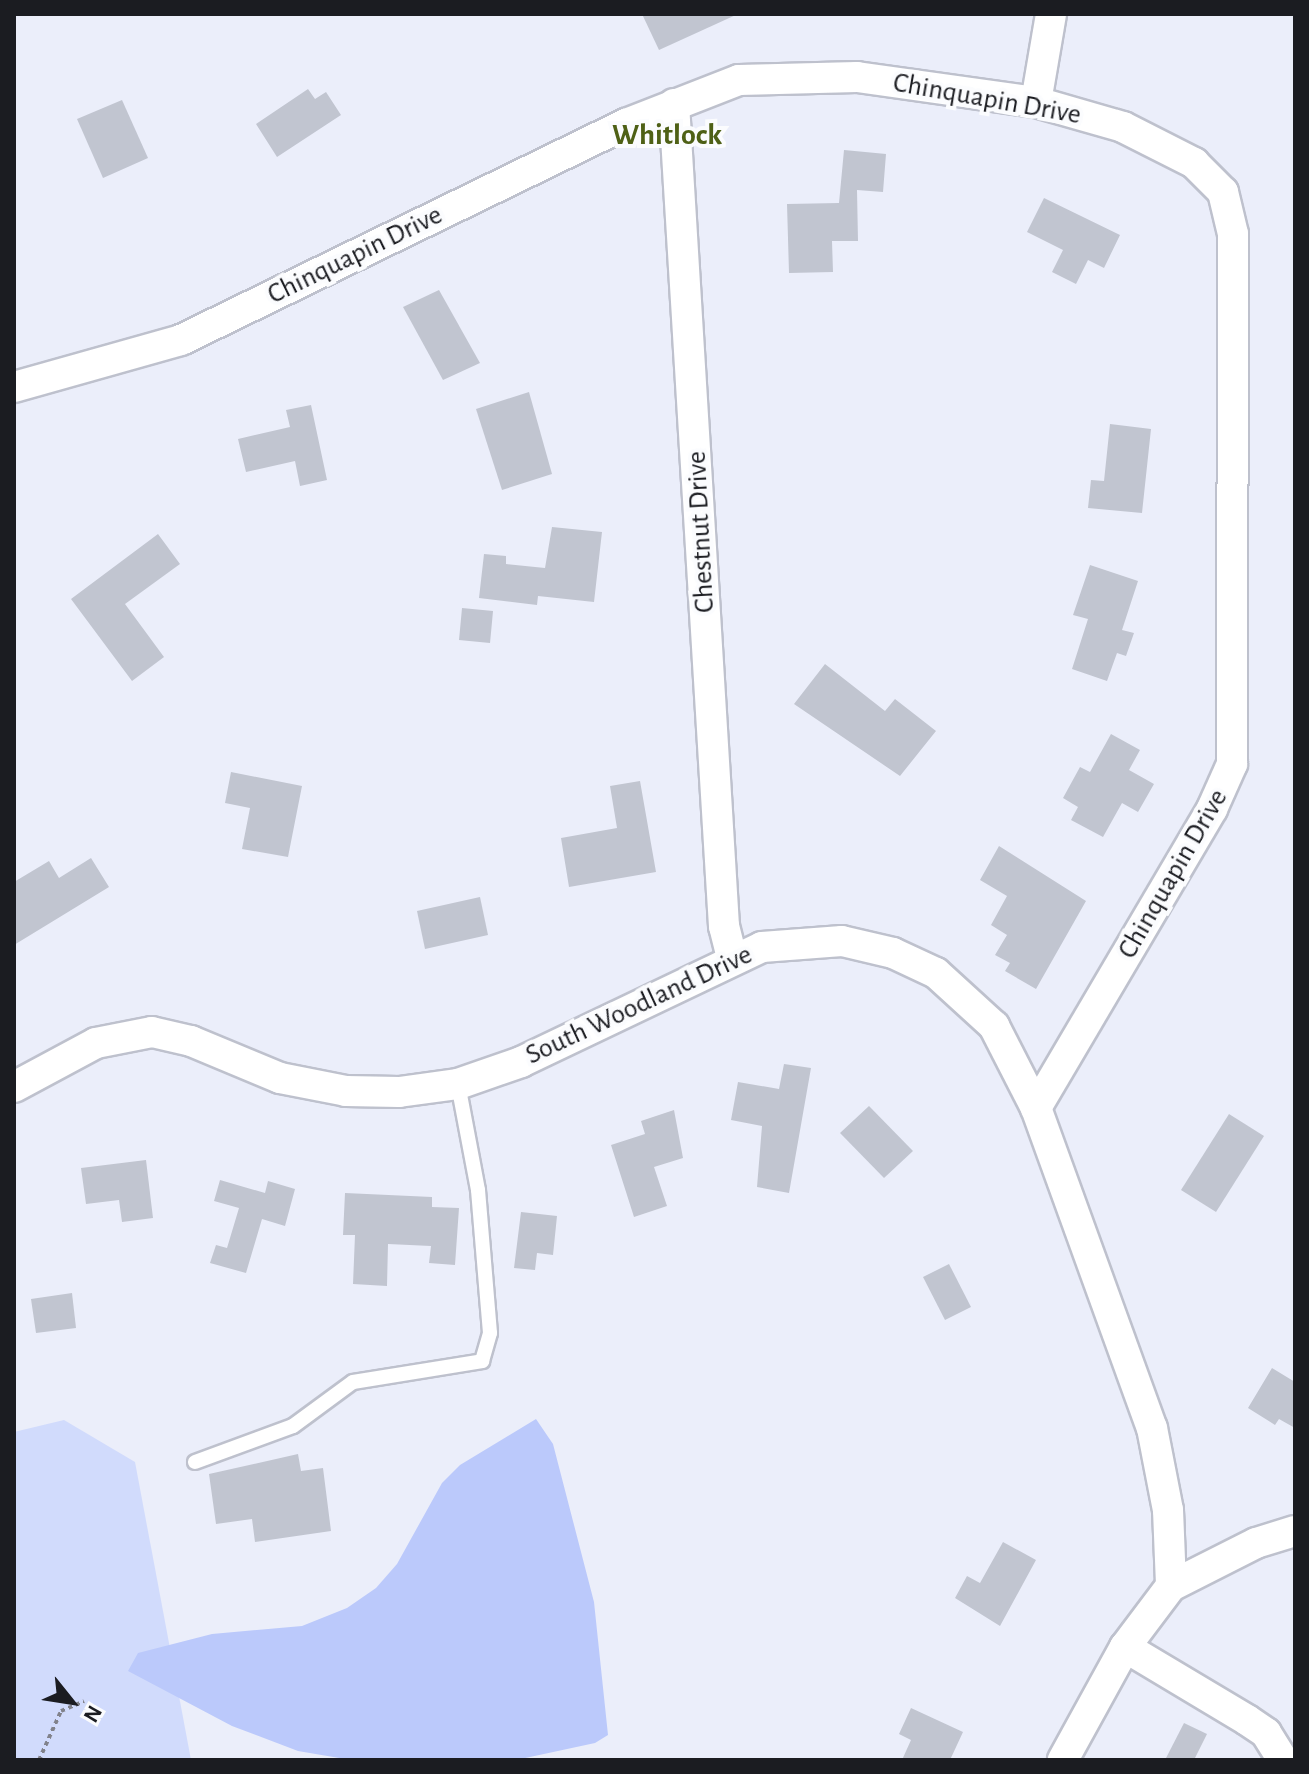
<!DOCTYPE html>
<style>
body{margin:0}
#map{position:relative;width:1309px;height:1774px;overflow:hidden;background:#ebeefa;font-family:"Alegreya Sans",sans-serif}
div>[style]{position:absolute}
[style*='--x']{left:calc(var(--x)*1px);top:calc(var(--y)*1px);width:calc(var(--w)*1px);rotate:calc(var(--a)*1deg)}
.green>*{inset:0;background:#d1dbfc}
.water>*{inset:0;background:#bbc9fb}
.building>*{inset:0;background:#c1c5d0}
.path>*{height:4px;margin-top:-2px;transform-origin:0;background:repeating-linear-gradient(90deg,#81828b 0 4px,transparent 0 8px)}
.roads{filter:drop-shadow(2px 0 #bec1cd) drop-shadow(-2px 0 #bec1cd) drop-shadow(0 2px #bec1cd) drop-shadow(0 -2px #bec1cd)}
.service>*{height:14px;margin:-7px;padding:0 7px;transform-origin:7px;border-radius:7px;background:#fff}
.minor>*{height:30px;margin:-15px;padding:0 15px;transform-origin:15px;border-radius:15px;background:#fff}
span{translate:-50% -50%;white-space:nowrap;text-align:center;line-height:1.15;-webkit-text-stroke:8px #fbfcfe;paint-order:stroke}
.street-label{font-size:28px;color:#1b1c21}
.neighbourhood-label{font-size:30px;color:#4e6016;font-weight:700}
.frame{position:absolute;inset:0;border:16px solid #1b1c21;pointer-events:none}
.north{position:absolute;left:32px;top:1662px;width:80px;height:80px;-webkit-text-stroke:6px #fbfcfe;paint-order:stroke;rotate:120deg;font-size:22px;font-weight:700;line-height:32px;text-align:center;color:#1b1c21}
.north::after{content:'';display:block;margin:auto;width:28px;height:36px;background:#1b1c21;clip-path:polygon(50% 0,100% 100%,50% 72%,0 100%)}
</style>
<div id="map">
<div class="green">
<div style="clip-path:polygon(64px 1420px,135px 1462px,191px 1760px,14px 1760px,14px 1432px)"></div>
</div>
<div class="water">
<div style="clip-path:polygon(536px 1419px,553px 1444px,594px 1602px,608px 1735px,595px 1743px,516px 1760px,351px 1760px,298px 1751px,232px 1726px,128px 1671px,138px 1653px,212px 1634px,302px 1626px,347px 1608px,376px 1588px,397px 1564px,442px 1483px,460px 1465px)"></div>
</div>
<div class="building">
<div style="clip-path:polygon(642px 14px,738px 14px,659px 50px)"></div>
<div style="clip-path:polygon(308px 89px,315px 99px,326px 92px,341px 115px,277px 157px,256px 124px)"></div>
<div style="clip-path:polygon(122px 100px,148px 158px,103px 178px,77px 119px)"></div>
<div style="clip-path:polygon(844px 150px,886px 154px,883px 192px,857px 190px,858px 241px,832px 241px,833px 272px,789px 273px,787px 204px,839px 203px)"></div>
<div style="clip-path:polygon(1044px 198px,1120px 235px,1104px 268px,1088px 260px,1076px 284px,1052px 272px,1063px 250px,1027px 232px)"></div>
<div style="clip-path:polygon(439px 290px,480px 363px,443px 380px,403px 307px)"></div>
<div style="clip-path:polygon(529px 392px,552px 474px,502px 490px,476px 409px)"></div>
<div style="clip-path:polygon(311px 405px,327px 480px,300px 486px,295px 461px,246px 472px,238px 439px,290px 427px,286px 410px)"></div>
<div style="clip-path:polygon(1110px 424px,1151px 429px,1142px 513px,1088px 508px,1091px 480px,1104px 481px)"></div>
<div style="clip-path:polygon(552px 527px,602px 532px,594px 602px,538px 596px,537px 605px,479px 598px,484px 554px,506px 556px,506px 564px,545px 568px)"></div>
<div style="clip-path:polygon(158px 534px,180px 564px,125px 604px,164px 657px,132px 681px,71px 599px)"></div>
<div style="clip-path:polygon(1090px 565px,1138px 581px,1122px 630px,1134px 633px,1126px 656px,1117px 653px,1107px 681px,1072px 669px,1088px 619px,1073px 615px)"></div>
<div style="clip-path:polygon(462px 608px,493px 611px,490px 643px,459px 640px)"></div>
<div style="clip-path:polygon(825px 664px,885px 711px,895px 699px,936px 731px,900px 776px,794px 704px)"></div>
<div style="clip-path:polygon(1111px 734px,1140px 750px,1129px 770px,1154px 784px,1138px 812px,1122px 803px,1103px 837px,1071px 820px,1078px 807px,1063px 798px,1080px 767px,1090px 772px)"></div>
<div style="clip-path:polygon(231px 772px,302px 786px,288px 857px,242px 849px,250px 808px,225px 803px)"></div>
<div style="clip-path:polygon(640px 781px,656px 872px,569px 887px,561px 838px,617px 828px,610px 786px)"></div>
<div style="clip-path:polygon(999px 846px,1086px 901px,1036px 989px,1005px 971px,1010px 963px,995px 955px,1007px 935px,991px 925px,1007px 896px,980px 880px)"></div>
<div style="clip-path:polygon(91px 858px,109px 887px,14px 945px,14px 882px,49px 861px,59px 878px)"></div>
<div style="clip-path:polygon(480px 897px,488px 935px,425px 949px,417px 911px)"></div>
<div style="clip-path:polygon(784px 1064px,811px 1068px,789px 1193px,757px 1187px,762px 1126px,731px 1120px,738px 1082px,779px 1089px)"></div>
<div style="clip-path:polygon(869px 1106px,913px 1151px,884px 1178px,840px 1133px)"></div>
<div style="clip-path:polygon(674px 1110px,683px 1158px,654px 1167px,667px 1206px,634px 1217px,611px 1145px,645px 1134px,641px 1121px)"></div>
<div style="clip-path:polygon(1229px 1114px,1264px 1136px,1216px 1212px,1181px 1190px)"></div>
<div style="clip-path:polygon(146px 1160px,153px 1218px,122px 1222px,119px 1200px,86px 1204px,81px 1168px)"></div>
<div style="clip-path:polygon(220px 1180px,265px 1193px,268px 1181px,295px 1189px,285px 1226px,262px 1219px,246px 1273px,210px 1263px,216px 1245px,227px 1248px,239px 1208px,214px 1201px)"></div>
<div style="clip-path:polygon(345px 1193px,432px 1197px,432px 1207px,459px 1208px,455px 1265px,429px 1263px,431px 1246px,388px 1244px,387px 1286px,353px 1284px,355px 1235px,343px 1235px)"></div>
<div style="clip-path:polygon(521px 1212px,557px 1216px,553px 1255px,537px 1253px,535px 1270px,514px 1268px)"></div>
<div style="clip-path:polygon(949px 1264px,971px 1307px,945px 1320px,923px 1277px)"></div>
<div style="clip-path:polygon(72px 1293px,76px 1328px,36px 1333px,31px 1299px)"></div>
<div style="clip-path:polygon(1272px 1368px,1295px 1382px,1295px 1428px,1279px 1419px,1275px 1425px,1248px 1408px)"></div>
<div style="clip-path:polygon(298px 1454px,301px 1471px,323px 1468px,331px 1531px,255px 1542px,252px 1519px,216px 1524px,209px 1474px)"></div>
<div style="clip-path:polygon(1003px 1542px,1036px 1560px,1000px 1626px,955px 1598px,967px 1576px,980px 1583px)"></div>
<div style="clip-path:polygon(911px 1708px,963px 1732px,950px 1760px,902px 1760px,911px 1740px,899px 1734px)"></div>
<div style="clip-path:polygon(1184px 1723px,1207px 1734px,1194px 1760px,1165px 1760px)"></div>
</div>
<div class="path">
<div style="--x:39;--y:1760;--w:54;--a:-65.8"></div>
<div style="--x:61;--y:1711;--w:25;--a:-23"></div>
</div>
<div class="roads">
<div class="service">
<div style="--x:195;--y:1462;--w:104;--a:-20.2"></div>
<div style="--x:293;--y:1426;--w:74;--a:-36.3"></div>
<div style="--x:353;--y:1382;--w:131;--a:-9.2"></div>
<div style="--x:482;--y:1361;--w:29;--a:-74"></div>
<div style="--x:490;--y:1333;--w:144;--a:-94.8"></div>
<div style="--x:478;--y:1190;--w:108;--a:-100.7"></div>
</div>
<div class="minor">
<div style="--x:1036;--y:102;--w:89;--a:-80.3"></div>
<div style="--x:674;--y:104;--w:824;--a:86.52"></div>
<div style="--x:724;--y:926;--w:34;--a:76"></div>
<div style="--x:14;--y:387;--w:173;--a:-15.7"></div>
<div style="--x:181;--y:340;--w:495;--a:-25.9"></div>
<div style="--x:626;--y:124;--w:121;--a:-21.3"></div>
<div style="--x:739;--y:80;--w:118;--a:-1.5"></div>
<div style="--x:857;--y:77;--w:181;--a:8"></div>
<div style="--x:1036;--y:102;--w:91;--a:16"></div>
<div style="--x:1123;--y:127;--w:80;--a:26.9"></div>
<div style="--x:1194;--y:163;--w:41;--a:45"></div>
<div style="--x:1223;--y:192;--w:43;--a:76.6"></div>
<div style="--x:1233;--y:234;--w:530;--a:90.11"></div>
<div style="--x:1232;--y:764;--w:49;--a:114"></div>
<div style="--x:1212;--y:809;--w:347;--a:120.5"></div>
<div style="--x:14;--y:1087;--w:93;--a:-28.2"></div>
<div style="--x:96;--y:1043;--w:57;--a:-11.1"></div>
<div style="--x:152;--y:1032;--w:40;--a:13"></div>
<div style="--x:191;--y:1041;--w:96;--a:22.6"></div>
<div style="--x:280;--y:1078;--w:67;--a:11.1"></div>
<div style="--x:346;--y:1091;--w:53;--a:1.1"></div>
<div style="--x:399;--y:1092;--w:60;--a:-7.7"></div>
<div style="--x:458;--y:1084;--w:67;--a:-19.2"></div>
<div style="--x:521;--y:1062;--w:267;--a:-25.5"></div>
<div style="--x:762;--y:947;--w:80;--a:-4.3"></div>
<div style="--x:842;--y:941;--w:52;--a:13.2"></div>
<div style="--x:893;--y:953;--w:47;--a:24.9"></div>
<div style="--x:936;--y:973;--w:79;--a:42.4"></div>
<div style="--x:994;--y:1026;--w:92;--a:62.9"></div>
<div style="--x:1036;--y:1108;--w:340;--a:70.1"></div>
<div style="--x:1152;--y:1428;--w:84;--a:79"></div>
<div style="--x:1168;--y:1510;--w:76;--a:87.7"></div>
<div style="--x:1171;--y:1586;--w:76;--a:127"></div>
<div style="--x:1125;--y:1647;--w:129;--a:118.8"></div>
<div style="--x:1171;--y:1586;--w:95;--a:-26.8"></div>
<div style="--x:1256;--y:1543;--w:41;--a:-17.1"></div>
<div style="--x:1125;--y:1647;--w:142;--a:30.9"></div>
<div style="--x:1247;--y:1720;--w:23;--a:34"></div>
<div style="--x:1266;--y:1733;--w:32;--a:58"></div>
</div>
</div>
<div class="street-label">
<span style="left:987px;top:99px;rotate:10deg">Chinquapin Drive</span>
<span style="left:355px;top:255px;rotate:-26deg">Chinquapin Drive</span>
<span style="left:701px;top:532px;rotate:-93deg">Chestnut Drive</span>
<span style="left:1173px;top:874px;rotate:-60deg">Chinquapin Drive</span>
<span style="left:639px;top:1005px;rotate:-25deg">South Woodland Drive</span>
</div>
<div class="neighbourhood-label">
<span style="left:667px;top:135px">Whitlock</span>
</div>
<div class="frame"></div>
<div class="north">N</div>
</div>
